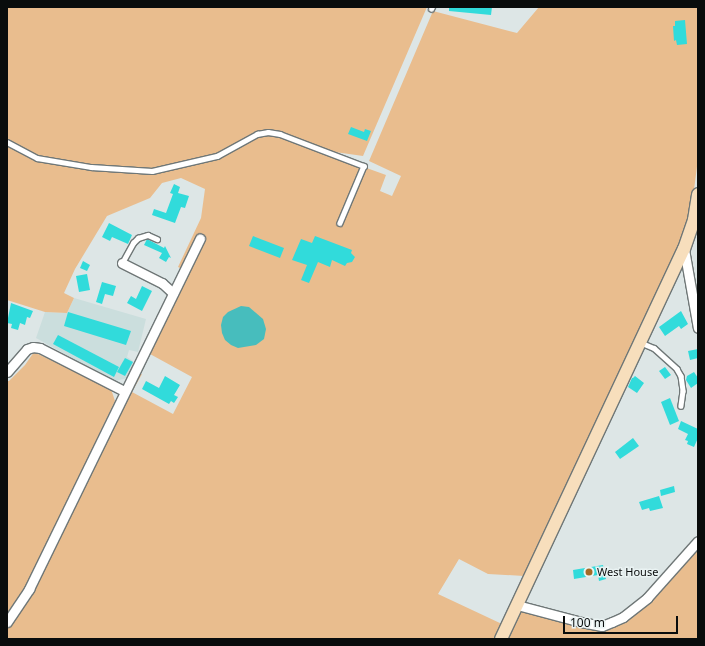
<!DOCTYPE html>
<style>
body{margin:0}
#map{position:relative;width:705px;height:646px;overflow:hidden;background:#dde6e6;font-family:"Noto Sans",sans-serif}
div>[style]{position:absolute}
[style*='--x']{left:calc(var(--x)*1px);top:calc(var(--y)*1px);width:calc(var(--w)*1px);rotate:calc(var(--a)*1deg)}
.built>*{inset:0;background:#cbdedd}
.green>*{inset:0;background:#e9bd8e}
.water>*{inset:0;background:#47bdbd}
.building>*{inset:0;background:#31dbdb}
.roads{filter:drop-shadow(1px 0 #6f7777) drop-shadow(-1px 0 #6f7777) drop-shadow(0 1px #6f7777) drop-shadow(0 -1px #6f7777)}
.service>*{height:4.5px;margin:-2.25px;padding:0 2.25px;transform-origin:2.25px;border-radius:2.25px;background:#fff}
.minor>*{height:9px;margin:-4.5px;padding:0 4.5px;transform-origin:4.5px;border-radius:4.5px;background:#fff}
.secondary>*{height:12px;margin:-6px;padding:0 6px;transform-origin:6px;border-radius:6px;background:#f7debc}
.dots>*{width:11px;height:11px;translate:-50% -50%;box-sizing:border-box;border:2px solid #eaf3f3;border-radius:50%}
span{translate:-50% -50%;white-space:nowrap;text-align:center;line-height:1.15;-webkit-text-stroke:3px #eaf3f3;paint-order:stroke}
.poi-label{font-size:11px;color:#090c0c}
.left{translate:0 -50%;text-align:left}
.frame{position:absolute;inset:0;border:8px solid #090c0c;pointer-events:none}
.scale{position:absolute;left:563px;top:616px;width:115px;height:18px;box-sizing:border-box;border:2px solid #090c0c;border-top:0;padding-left:5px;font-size:12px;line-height:14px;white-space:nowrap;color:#090c0c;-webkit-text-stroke:3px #eaf3f3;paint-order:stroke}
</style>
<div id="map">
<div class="built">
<div style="clip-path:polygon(74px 298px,146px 319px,138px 352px,129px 350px,127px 357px,133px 361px,134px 367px,128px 378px,114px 381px,36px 338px,45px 312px,67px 313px)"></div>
</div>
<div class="green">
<div style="clip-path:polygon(7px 7px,427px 7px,363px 156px,314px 149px,386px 175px,380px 191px,392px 196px,401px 176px,369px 161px,433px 11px,517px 33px,539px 7px,698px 7px,698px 159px,691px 213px,683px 239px,524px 576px,488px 574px,459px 559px,438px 594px,502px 624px,495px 639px,7px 639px,7px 627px,32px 590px,136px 375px,142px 374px,132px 392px,173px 414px,192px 377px,150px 354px,148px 349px,188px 272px,178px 267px,201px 218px,205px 189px,181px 178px,162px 183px,150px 198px,107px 216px,75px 269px,64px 293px,74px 298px,67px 313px,45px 312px,7px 300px)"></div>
<div style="clip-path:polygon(34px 352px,111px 389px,115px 401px,26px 588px,7px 616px,7px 381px,9px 381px,25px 365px)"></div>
<div style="clip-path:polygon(698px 545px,698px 639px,506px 639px,521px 610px,581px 626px,623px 620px)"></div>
</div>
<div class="water">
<div style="clip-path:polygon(241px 306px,249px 307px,263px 319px,266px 329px,264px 339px,256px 345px,238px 348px,231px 345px,225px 340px,222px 333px,221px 325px,223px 317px,228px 312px)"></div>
</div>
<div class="building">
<div style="clip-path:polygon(449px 7px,492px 7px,491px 15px,449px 11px)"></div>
<div style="clip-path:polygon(685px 20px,687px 44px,677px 45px,676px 40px,674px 41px,673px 26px,675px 26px,675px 21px)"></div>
<div style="clip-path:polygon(351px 127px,364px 132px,365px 129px,371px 131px,367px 141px,348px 134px)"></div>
<div style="clip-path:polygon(174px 184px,180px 187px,178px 193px,189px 196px,185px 208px,181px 207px,175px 223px,152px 215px,154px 209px,166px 213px,173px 194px,170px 193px)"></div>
<div style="clip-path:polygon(109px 223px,132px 235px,128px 244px,112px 237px,110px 241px,102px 237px)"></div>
<div style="clip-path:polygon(253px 236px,284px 248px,280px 258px,249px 246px)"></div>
<div style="clip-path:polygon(315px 236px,352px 250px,351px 253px,355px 257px,352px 262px,347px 263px,345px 266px,332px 260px,330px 267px,318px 262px,309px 283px,301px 280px,307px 265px,292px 260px,301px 239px,312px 243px)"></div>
<div style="clip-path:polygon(147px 239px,164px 248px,165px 246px,171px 258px,169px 257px,166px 262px,159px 258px,162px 253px,144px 245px)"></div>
<div style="clip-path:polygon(83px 261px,90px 265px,87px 271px,80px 268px)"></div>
<div style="clip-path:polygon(87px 274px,90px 290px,79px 292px,76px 276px)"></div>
<div style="clip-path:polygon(102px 282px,116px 286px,113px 296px,105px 294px,102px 304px,96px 302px)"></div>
<div style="clip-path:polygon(142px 286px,152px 291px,142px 311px,127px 303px,131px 296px,136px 299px)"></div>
<div style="clip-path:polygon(11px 303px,33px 311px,30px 318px,27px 317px,25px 325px,20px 323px,18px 330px,11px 328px,12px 324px,7px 323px)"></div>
<div style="clip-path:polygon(681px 311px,688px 324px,681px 329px,679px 326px,665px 336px,659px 327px)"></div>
<div style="clip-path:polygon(68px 312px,131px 331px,126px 345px,64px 326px)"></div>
<div style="clip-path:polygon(58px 335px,119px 367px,114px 377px,53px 344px)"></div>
<div style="clip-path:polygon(698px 349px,698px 358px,690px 360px,688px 351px)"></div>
<div style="clip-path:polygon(125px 358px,133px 362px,125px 376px,117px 372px)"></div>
<div style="clip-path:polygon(665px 367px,671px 375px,665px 379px,659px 371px)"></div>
<div style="clip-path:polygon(694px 372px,698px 378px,698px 383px,691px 388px,686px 380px,687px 376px)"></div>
<div style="clip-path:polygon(165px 376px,180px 385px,174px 395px,178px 397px,174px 403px,171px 401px,169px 404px,142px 389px,146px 381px,159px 388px)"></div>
<div style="clip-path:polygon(635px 376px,644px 383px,637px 393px,628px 387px,632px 378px,633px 378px)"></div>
<div style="clip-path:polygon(670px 398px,679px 421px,670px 425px,661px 402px)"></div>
<div style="clip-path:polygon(681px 421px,698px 429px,698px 438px,694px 447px,687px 444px,688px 441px,685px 440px,688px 434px,678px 429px)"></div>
<div style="clip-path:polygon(633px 438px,639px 446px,620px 459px,615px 452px)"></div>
<div style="clip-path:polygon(674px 486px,675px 492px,661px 496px,660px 490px)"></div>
<div style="clip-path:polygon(659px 496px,663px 508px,650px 511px,649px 508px,642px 510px,639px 502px)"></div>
<div style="clip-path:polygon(603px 565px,606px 579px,599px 581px,598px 575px,574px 579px,573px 570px)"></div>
</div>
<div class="roads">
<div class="service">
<div style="--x:431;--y:9;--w:2;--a:-63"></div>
<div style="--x:7;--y:142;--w:34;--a:28"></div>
<div style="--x:37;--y:158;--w:55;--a:9.5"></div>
<div style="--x:91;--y:167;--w:61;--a:3.8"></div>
<div style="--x:152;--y:171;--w:67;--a:-13"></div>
<div style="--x:217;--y:156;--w:46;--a:-28.8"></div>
<div style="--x:257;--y:134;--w:11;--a:-10"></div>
<div style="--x:268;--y:132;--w:12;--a:9"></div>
<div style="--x:280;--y:134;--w:90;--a:20.9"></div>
<div style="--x:364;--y:166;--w:62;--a:112.8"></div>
<div style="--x:122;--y:263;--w:23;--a:-61"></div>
<div style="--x:133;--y:243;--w:7;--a:-45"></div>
<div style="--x:138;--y:238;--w:10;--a:-17"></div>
<div style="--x:148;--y:235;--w:10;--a:24"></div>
<div style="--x:642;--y:343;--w:13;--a:23"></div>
<div style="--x:654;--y:348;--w:31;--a:42"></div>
<div style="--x:677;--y:369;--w:8;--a:60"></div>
<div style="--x:681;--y:376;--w:15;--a:82"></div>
<div style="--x:683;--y:391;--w:15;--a:98"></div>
</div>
<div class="minor">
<div style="--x:684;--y:249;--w:80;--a:80"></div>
<div style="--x:122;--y:263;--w:45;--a:26.6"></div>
<div style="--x:162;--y:283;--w:15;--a:42"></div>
<div style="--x:7;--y:372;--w:30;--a:-49"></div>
<div style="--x:27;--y:349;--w:6;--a:-18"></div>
<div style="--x:33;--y:347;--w:7;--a:8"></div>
<div style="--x:40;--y:348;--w:94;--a:27.1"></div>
<div style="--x:517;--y:605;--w:66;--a:14.9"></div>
<div style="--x:581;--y:622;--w:21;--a:11"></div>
<div style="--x:602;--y:626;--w:11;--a:-22"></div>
<div style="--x:612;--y:622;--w:12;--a:-24"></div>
<div style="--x:623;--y:617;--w:31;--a:-38"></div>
<div style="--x:647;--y:598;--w:76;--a:-48.2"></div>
<div style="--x:7;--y:622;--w:40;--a:-56"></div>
<div style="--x:29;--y:589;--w:390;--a:-64"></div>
</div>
<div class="secondary">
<div style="--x:501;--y:639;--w:431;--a:-64.9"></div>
<div style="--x:684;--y:249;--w:31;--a:-71"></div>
<div style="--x:694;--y:220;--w:26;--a:-81"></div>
</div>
</div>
<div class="dots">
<div style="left:589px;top:572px;background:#a36b27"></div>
</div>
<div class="poi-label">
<span class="left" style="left:597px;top:572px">West House</span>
</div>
<div class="frame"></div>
<div class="scale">100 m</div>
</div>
